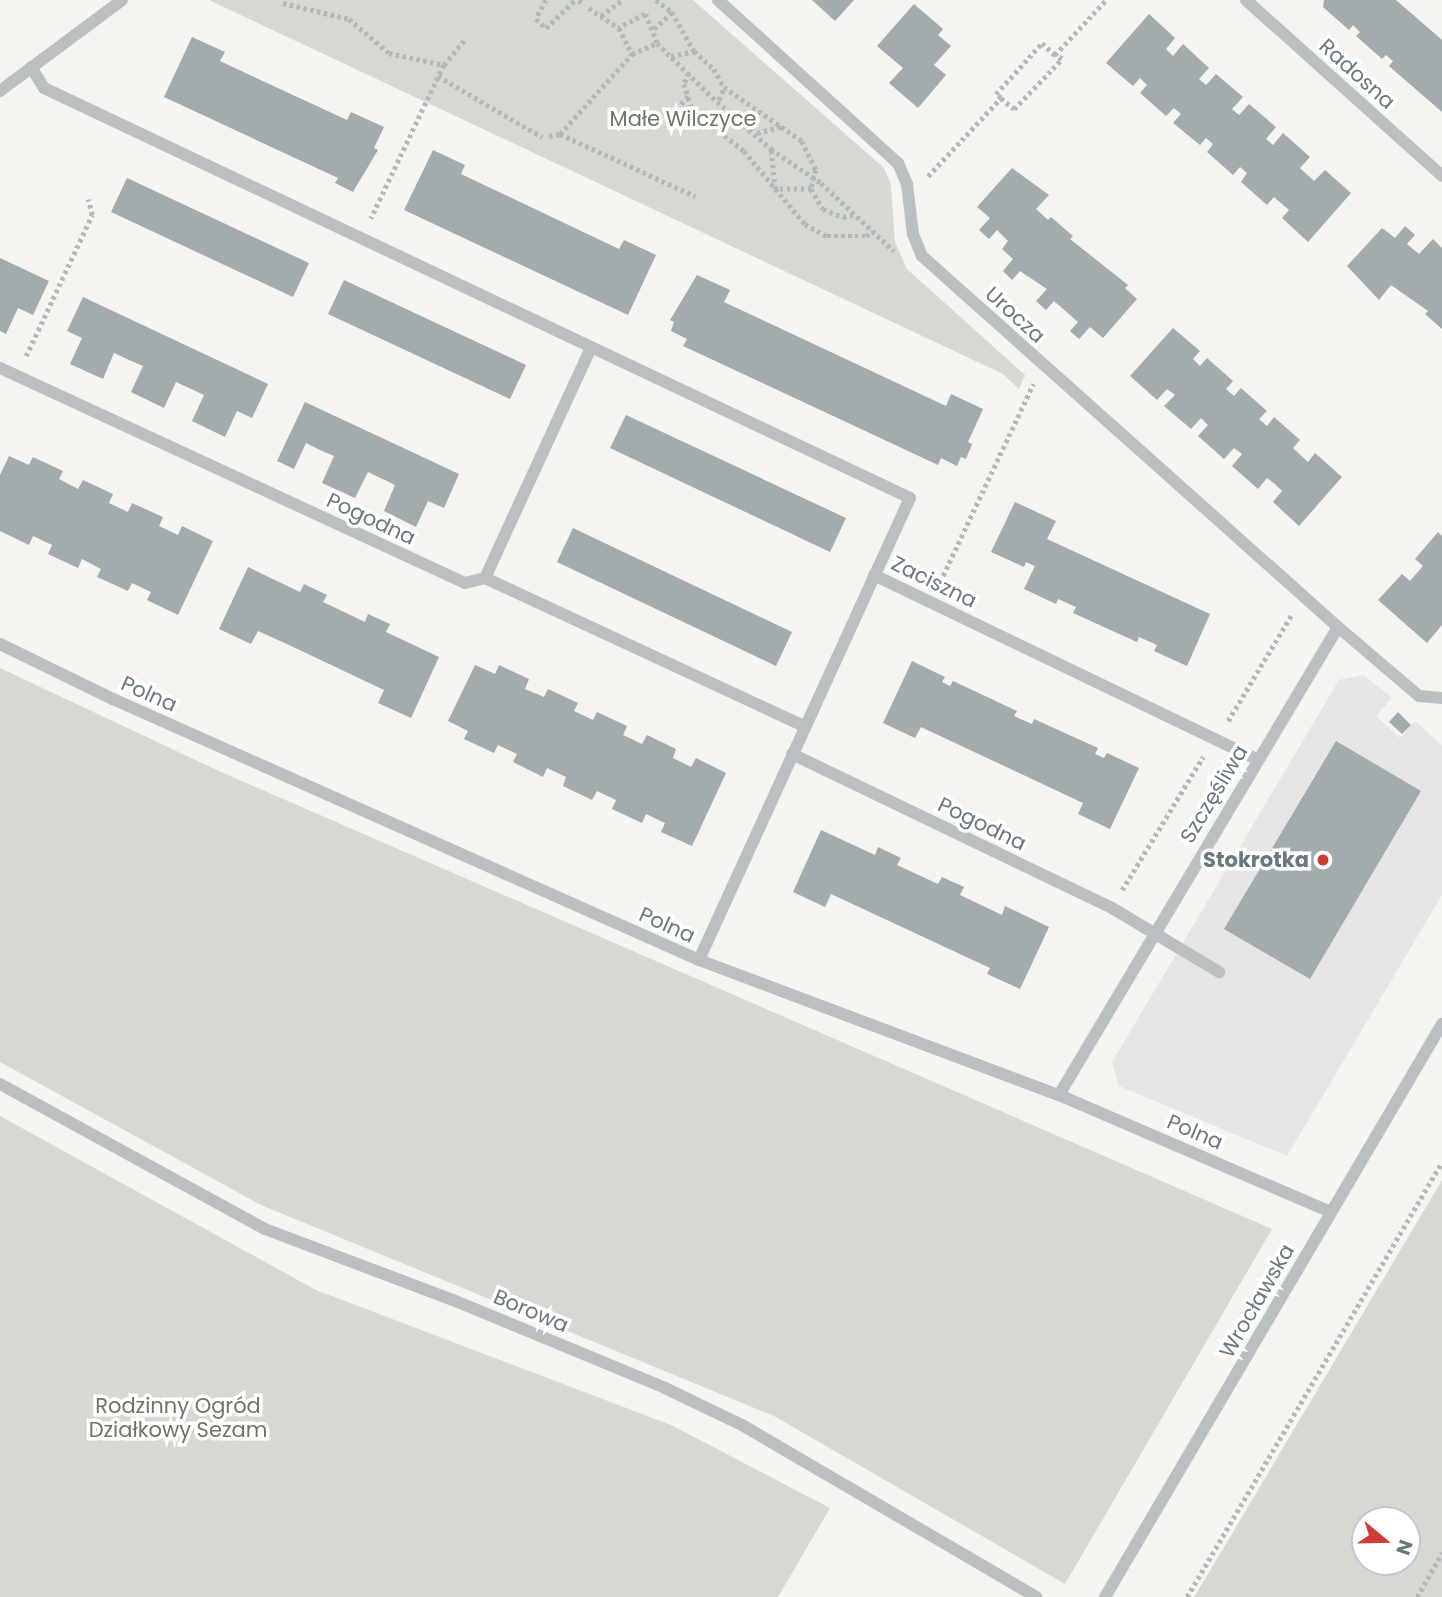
<!DOCTYPE html>
<meta charset="utf-8">
<style>
body{margin:0}
#map{position:relative;width:1442px;height:1597px;overflow:hidden;background:#f4f4f1;font-family:Poppins,sans-serif}
div>[style]{position:absolute}
[style*='--x']{left:calc(var(--x)*1px);top:calc(var(--y)*1px);width:calc(var(--w)*1px);rotate:calc(var(--a)*1deg)}
.built>*{inset:0;background:#e5e5e5}
.green>*{inset:0;background:#d5d9d1}
.building>*{inset:0;background:#a2abae}
.path>*{height:4.5px;margin-top:-2.25px;transform-origin:0;background:repeating-linear-gradient(90deg,#b4b8ba 0 3.5px,transparent 0 7px)}
.minor>*{height:12px;margin:-6px;padding:0 6px;transform-origin:6px;border-radius:6px;background:#babfc1}
.dots>*{width:19px;height:19px;translate:-50% -50%;box-sizing:border-box;border:4px solid #fff;border-radius:50%}
span{translate:-50% -50%;white-space:nowrap;text-align:center;line-height:1.15;-webkit-text-stroke:7px #fff;paint-order:stroke}
.street-label{font-size:21px;color:#67797f}
.park-label{font-size:21px;color:#6c7765}
.poi-label{font-size:21px;color:#67797f;font-weight:700}
.right{translate:-100% -50%;text-align:right}
.north{position:absolute;left:1351px;top:1506px;width:70px;height:70px;box-sizing:border-box;background:#fff;border:2px solid #c2c9cc;border-radius:50%;rotate:109deg;font-size:19px;font-weight:700;line-height:28px;text-align:center;color:#67797f}
.north::after{content:'';display:block;margin:auto;width:24px;height:32px;background:#cf3c37;clip-path:polygon(50% 0,100% 100%,50% 72%,0 100%)}
</style>
<div id="map">
<div class="built">
<div style="clip-path:polygon(1363px 675px,1392px 698px,1376px 716px,1400px 738px,1415px 721px,1442px 745px,1442px 895px,1287px 1156px,1119px 1086px,1112px 1062px,1339px 680px)"></div>
</div>
<div class="green">
<div style="clip-path:polygon(209px 0,693px 0,884px 168px,891px 185px,895px 242px,907px 269px,1025px 375px,1019px 389px,1003px 374px)"></div>
<div style="clip-path:polygon(0 668px,221px 772px,1272px 1229px,1065px 1584px,774px 1416px,261px 1205px,0 1062px)"></div>
<div style="clip-path:polygon(0 1116px,316px 1290px,671px 1425px,830px 1508px,778px 1597px,0 1597px)"></div>
<div style="clip-path:polygon(evenodd,1442px 1180px,1442px 1597px,1194px 1597px,1223px 1549px,1442px 1180px,1365px 1520px,1407px 1520px,1407px 1562px,1365px 1562px,1365px 1520px)"></div>
</div>
<div class="building">
<div style="clip-path:polygon(812px 0,854px 0,835px 21px)"></div>
<div style="clip-path:polygon(1324px 0,1396px 0,1442px 40px,1442px 112px,1389px 66px,1393px 61px,1386px 55px,1382px 59px,1356px 36px,1360px 32px,1353px 25px,1349px 30px,1323px 7px)"></div>
<div style="clip-path:polygon(914px 4px,943px 29px,938px 35px,951px 46px,934px 65px,946px 75px,918px 108px,889px 83px,903px 68px,877px 46px)"></div>
<div style="clip-path:polygon(1149px 14px,1175px 38px,1166px 49px,1173px 56px,1183px 44px,1209px 68px,1199px 79px,1206px 85px,1216px 74px,1243px 97px,1232px 109px,1239px 115px,1249px 104px,1276px 127px,1266px 139px,1273px 145px,1283px 133px,1310px 157px,1300px 168px,1314px 181px,1325px 170px,1351px 193px,1308px 242px,1282px 218px,1289px 210px,1274px 197px,1267px 205px,1241px 182px,1247px 173px,1240px 167px,1233px 175px,1207px 152px,1213px 144px,1206px 138px,1200px 145px,1173px 123px,1181px 114px,1174px 108px,1166px 116px,1140px 93px,1147px 85px,1140px 78px,1133px 86px,1106px 63px)"></div>
<div style="clip-path:polygon(192px 37px,225px 52px,220px 61px,252px 76px,347px 120px,351px 112px,384px 127px,374px 148px,378px 150px,353px 192px,335px 183px,338px 178px,164px 97px)"></div>
<div style="clip-path:polygon(433px 150px,465px 165px,461px 174px,619px 249px,624px 240px,656px 255px,628px 315px,404px 210px)"></div>
<div style="clip-path:polygon(1012px 168px,1049px 195px,1036px 209px,1048px 220px,1051px 217px,1073px 236px,1070px 239px,1128px 285px,1125px 288px,1137px 299px,1103px 338px,1090px 327px,1079px 339px,1070px 331px,1078px 322px,1054px 301px,1046px 310px,1036px 301px,1047px 289px,1020px 271px,1012px 280px,1003px 271px,1013px 259px,1002px 249px,1008px 241px,997px 230px,989px 239px,979px 230px,990px 218px,977px 207px)"></div>
<div style="clip-path:polygon(127px 178px,309px 263px,293px 297px,111px 212px)"></div>
<div style="clip-path:polygon(1405px 226px,1415px 235px,1407px 244px,1419px 254px,1433px 239px,1442px 248px,1442px 329px,1425px 314px,1428px 311px,1391px 285px,1379px 300px,1347px 266px,1382px 228px,1395px 238px)"></div>
<div style="clip-path:polygon(0 258px,49px 281px,33px 315px,18px 308px,6px 334px,0 331px)"></div>
<div style="clip-path:polygon(697px 275px,730px 290px,724px 302px,946px 406px,951px 394px,983px 409px,968px 442px,972px 444px,966px 459px,961px 457px,957px 466px,941px 458px,938px 465px,683px 346px,687px 339px,671px 331px,674px 322px,670px 320px)"></div>
<div style="clip-path:polygon(344px 280px,526px 365px,510px 399px,328px 314px)"></div>
<div style="clip-path:polygon(83px 297px,268px 384px,252px 418px,237px 411px,225px 437px,192px 421px,204px 395px,176px 382px,164px 408px,131px 392px,143px 366px,129px 360px,114px 353px,103px 379px,70px 364px,82px 338px,67px 331px)"></div>
<div style="clip-path:polygon(1173px 328px,1200px 351px,1193px 359px,1200px 366px,1207px 358px,1233px 381px,1226px 389px,1234px 396px,1241px 388px,1267px 411px,1259px 419px,1267px 426px,1274px 417px,1300px 440px,1293px 448px,1308px 462px,1315px 453px,1342px 477px,1299px 526px,1273px 502px,1282px 491px,1275px 484px,1267px 478px,1258px 489px,1232px 466px,1242px 454px,1234px 448px,1224px 459px,1198px 436px,1208px 425px,1201px 418px,1191px 429px,1164px 406px,1175px 395px,1167px 389px,1157px 400px,1130px 376px)"></div>
<div style="clip-path:polygon(305px 402px,459px 474px,444px 508px,428px 501px,416px 527px,384px 511px,395px 485px,368px 472px,355px 498px,322px 483px,334px 456px,320px 450px,306px 443px,294px 469px,277px 461px)"></div>
<div style="clip-path:polygon(626px 415px,846px 518px,830px 552px,610px 448px)"></div>
<div style="clip-path:polygon(9px 456px,29px 465px,33px 457px,63px 471px,59px 479px,78px 489px,83px 480px,113px 494px,109px 503px,128px 512px,132px 503px,163px 517px,159px 526px,178px 535px,182px 526px,213px 541px,178px 615px,147px 600px,151px 592px,132px 583px,128px 591px,97px 577px,101px 569px,82px 559px,78px 568px,48px 554px,52px 545px,33px 536px,29px 545px,0 531px,0 475px)"></div>
<div style="clip-path:polygon(1015px 502px,1056px 521px,1047px 539px,1210px 614px,1187px 666px,1154px 651px,1157px 645px,1139px 637px,1137px 642px,1073px 613px,1076px 607px,1058px 599px,1056px 604px,1024px 589px,1035px 566px,1026px 562px,1024px 567px,991px 552px)"></div>
<div style="clip-path:polygon(573px 528px,792px 632px,776px 666px,557px 562px)"></div>
<div style="clip-path:polygon(1438px 532px,1442px 536px,1442px 625px,1427px 643px,1378px 600px,1402px 574px,1410px 581px,1423px 566px,1415px 559px)"></div>
<div style="clip-path:polygon(248px 567px,300px 592px,304px 584px,327px 595px,323px 602px,365px 622px,368px 614px,390px 624px,386px 632px,439px 657px,411px 718px,378px 703px,384px 690px,289px 645px,258px 631px,251px 644px,219px 629px)"></div>
<div style="clip-path:polygon(912px 661px,945px 677px,942px 682px,950px 686px,953px 681px,1017px 711px,1014px 716px,1032px 724px,1034px 719px,1098px 748px,1095px 754px,1104px 758px,1107px 753px,1139px 768px,1110px 829px,1078px 814px,1083px 803px,921px 727px,915px 738px,883px 723px)"></div>
<div style="clip-path:polygon(475px 665px,495px 674px,499px 665px,529px 679px,525px 689px,544px 697px,548px 689px,578px 703px,574px 711px,593px 720px,597px 712px,627px 726px,623px 735px,642px 744px,647px 735px,676px 749px,673px 758px,691px 767px,696px 758px,726px 773px,692px 846px,661px 832px,665px 823px,646px 814px,642px 823px,612px 809px,616px 800px,597px 791px,592px 800px,563px 786px,566px 777px,547px 768px,543px 777px,513px 762px,517px 754px,498px 745px,494px 753px,464px 739px,468px 731px,448px 721px)"></div>
<div style="clip-path:polygon(1398px 712px,1411px 725px,1402px 734px,1389px 722px)"></div>
<div style="clip-path:polygon(1336px 741px,1421px 791px,1310px 979px,1224px 929px)"></div>
<div style="clip-path:polygon(821px 830px,875px 855px,878px 847px,901px 858px,897px 865px,938px 884px,942px 877px,964px 887px,960px 895px,1002px 915px,1005px 906px,1049px 927px,1020px 989px,987px 974px,990px 968px,831px 894px,825px 907px,793px 892px)"></div>
</div>
<div class="path">
<div style="--x:546;--y:0;--w:21;--a:118"></div>
<div style="--x:536;--y:19;--w:13;--a:42"></div>
<div style="--x:546;--y:28;--w:40;--a:-44"></div>
<div style="--x:579;--y:0;--w:6;--a:39"></div>
<div style="--x:656;--y:0;--w:20;--a:37"></div>
<div style="--x:672;--y:12;--w:45;--a:60.6"></div>
<div style="--x:694;--y:51;--w:27;--a:42"></div>
<div style="--x:714;--y:69;--w:21;--a:61"></div>
<div style="--x:724;--y:87;--w:95;--a:34.7"></div>
<div style="--x:802;--y:141;--w:32;--a:64"></div>
<div style="--x:816;--y:170;--w:20;--a:105"></div>
<div style="--x:811;--y:189;--w:36;--a:180"></div>
<div style="--x:775;--y:189;--w:40;--a:-95.7"></div>
<div style="--x:283;--y:3;--w:68;--a:13.6"></div>
<div style="--x:349;--y:19;--w:52;--a:40.4"></div>
<div style="--x:389;--y:53;--w:56;--a:12.3"></div>
<div style="--x:444;--y:65;--w:170;--a:115.4"></div>
<div style="--x:589;--y:8;--w:36;--a:34"></div>
<div style="--x:601;--y:16;--w:26;--a:-37"></div>
<div style="--x:654;--y:29;--w:25;--a:-43"></div>
<div style="--x:657;--y:43;--w:77;--a:44.5"></div>
<div style="--x:712;--y:97;--w:79;--a:41.4"></div>
<div style="--x:771;--y:149;--w:60;--a:34.2"></div>
<div style="--x:821;--y:183;--w:100;--a:43"></div>
<div style="--x:671;--y:56;--w:24;--a:-12"></div>
<div style="--x:444;--y:65;--w:35;--a:-51"></div>
<div style="--x:689;--y:73;--w:12;--a:114"></div>
<div style="--x:684;--y:84;--w:26;--a:72"></div>
<div style="--x:692;--y:109;--w:67;--a:38.9"></div>
<div style="--x:744;--y:151;--w:95;--a:50.1"></div>
<div style="--x:805;--y:224;--w:25;--a:29"></div>
<div style="--x:827;--y:236;--w:39;--a:0"></div>
<div style="--x:866;--y:236;--w:8;--a:-40"></div>
<div style="--x:438;--y:76;--w:121;--a:30.4"></div>
<div style="--x:1001;--y:98;--w:6;--a:-141"></div>
<div style="--x:996;--y:94;--w:69;--a:-48"></div>
<div style="--x:1042;--y:43;--w:18;--a:43"></div>
<div style="--x:719;--y:100;--w:14;--a:-69"></div>
<div style="--x:672;--y:115;--w:25;--a:-50"></div>
<div style="--x:713;--y:124;--w:30;--a:-6"></div>
<div style="--x:696;--y:127;--w:11;--a:-63"></div>
<div style="--x:757;--y:133;--w:27;--a:-15"></div>
<div style="--x:560;--y:134;--w:149;--a:24.7"></div>
<div style="--x:549;--y:136;--w:11;--a:-10"></div>
<div style="--x:560;--y:134;--w:108;--a:-48"></div>
<div style="--x:632;--y:54;--w:27;--a:-24"></div>
<div style="--x:657;--y:43;--w:31;--a:-112"></div>
<div style="--x:645;--y:14;--w:30;--a:152"></div>
<div style="--x:619;--y:28;--w:29;--a:63"></div>
<div style="--x:928;--y:176;--w:107;--a:-46.9"></div>
<div style="--x:1001;--y:98;--w:17;--a:40"></div>
<div style="--x:1014;--y:109;--w:69;--a:-46.2"></div>
<div style="--x:1062;--y:59;--w:8;--a:-150"></div>
<div style="--x:1055;--y:55;--w:75;--a:-47.2"></div>
<div style="--x:811;--y:189;--w:23;--a:59"></div>
<div style="--x:823;--y:209;--w:22;--a:22"></div>
<div style="--x:843;--y:217;--w:10;--a:-11"></div>
<div style="--x:26;--y:356;--w:156;--a:-64.9"></div>
<div style="--x:92;--y:215;--w:16;--a:-104"></div>
<div style="--x:940;--y:582;--w:219;--a:-64.8"></div>
<div style="--x:1228;--y:721;--w:125;--a:-59.1"></div>
<div style="--x:1122;--y:890;--w:156;--a:-58.7"></div>
<div style="--x:1187;--y:1597;--w:504;--a:-59.62"></div>
<div style="--x:1417;--y:1597;--w:51;--a:-60.4"></div>
</div>
<div class="minor">
<div style="--x:718;--y:0;--w:243;--a:42.2"></div>
<div style="--x:898;--y:163;--w:23;--a:67"></div>
<div style="--x:907;--y:184;--w:50;--a:83.2"></div>
<div style="--x:913;--y:234;--w:24;--a:68"></div>
<div style="--x:922;--y:256;--w:557;--a:41.73"></div>
<div style="--x:1246;--y:0;--w:263;--a:41.9"></div>
<div style="--x:31;--y:67;--w:25;--a:58"></div>
<div style="--x:44;--y:88;--w:958;--a:25.33"></div>
<div style="--x:910;--y:498;--w:508;--a:114.55"></div>
<div style="--x:0;--y:91;--w:152;--a:-36.7"></div>
<div style="--x:0;--y:368;--w:512;--a:24.81"></div>
<div style="--x:465;--y:583;--w:21;--a:-14"></div>
<div style="--x:485;--y:578;--w:253;--a:-65.3"></div>
<div style="--x:874;--y:575;--w:425;--a:25.7"></div>
<div style="--x:485;--y:578;--w:352;--a:24.9"></div>
<div style="--x:0;--y:644;--w:126;--a:26"></div>
<div style="--x:113;--y:699;--w:641;--a:24.01"></div>
<div style="--x:699;--y:960;--w:384;--a:20.6"></div>
<div style="--x:1059;--y:1095;--w:296;--a:23.3"></div>
<div style="--x:792;--y:754;--w:355;--a:25.7"></div>
<div style="--x:1112;--y:908;--w:125;--a:30.9"></div>
<div style="--x:0;--y:1084;--w:302;--a:28.7"></div>
<div style="--x:265;--y:1229;--w:201;--a:20.7"></div>
<div style="--x:453;--y:1300;--w:230;--a:22.5"></div>
<div style="--x:665;--y:1388;--w:85;--a:25.7"></div>
<div style="--x:742;--y:1425;--w:341;--a:30.3"></div>
<div style="--x:1059;--y:1095;--w:545;--a:-59.2"></div>
<div style="--x:1338;--y:627;--w:106;--a:40.4"></div>
<div style="--x:1419;--y:696;--w:23;--a:5"></div>
<div style="--x:1105;--y:1597;--w:665;--a:-59.54"></div>
</div>
<div class="dots">
<div style="left:1323px;top:860px;background:#cf3c37"></div>
</div>
<div class="street-label">
<span style="left:1357px;top:74px;rotate:42deg">Radosna</span>
<span style="left:1015px;top:315px;rotate:42deg">Urocza</span>
<span style="left:371px;top:519px;rotate:25deg">Pogodna</span>
<span style="left:934px;top:582px;rotate:26deg">Zaciszna</span>
<span style="left:149px;top:694px;rotate:24deg">Polna</span>
<span style="left:1214px;top:794px;rotate:-59deg">Szczęśliwa</span>
<span style="left:982px;top:824px;rotate:26deg">Pogodna</span>
<span style="left:667px;top:925px;rotate:24deg">Polna</span>
<span style="left:1195px;top:1132px;rotate:23deg">Polna</span>
<span style="left:1257px;top:1301px;rotate:-60deg">Wrocławska</span>
<span style="left:531px;top:1311px;rotate:23deg">Borowa</span>
</div>
<div class="park-label">
<span style="left:683px;top:119px">Małe Wilczyce</span>
<span style="left:178px;top:1418px">Rodzinny Ogród<br>Działkowy Sezam</span>
</div>
<div class="poi-label">
<span class="right" style="left:1309px;top:860px">Stokrotka</span>
</div>
<div class="north">N</div>
</div>
